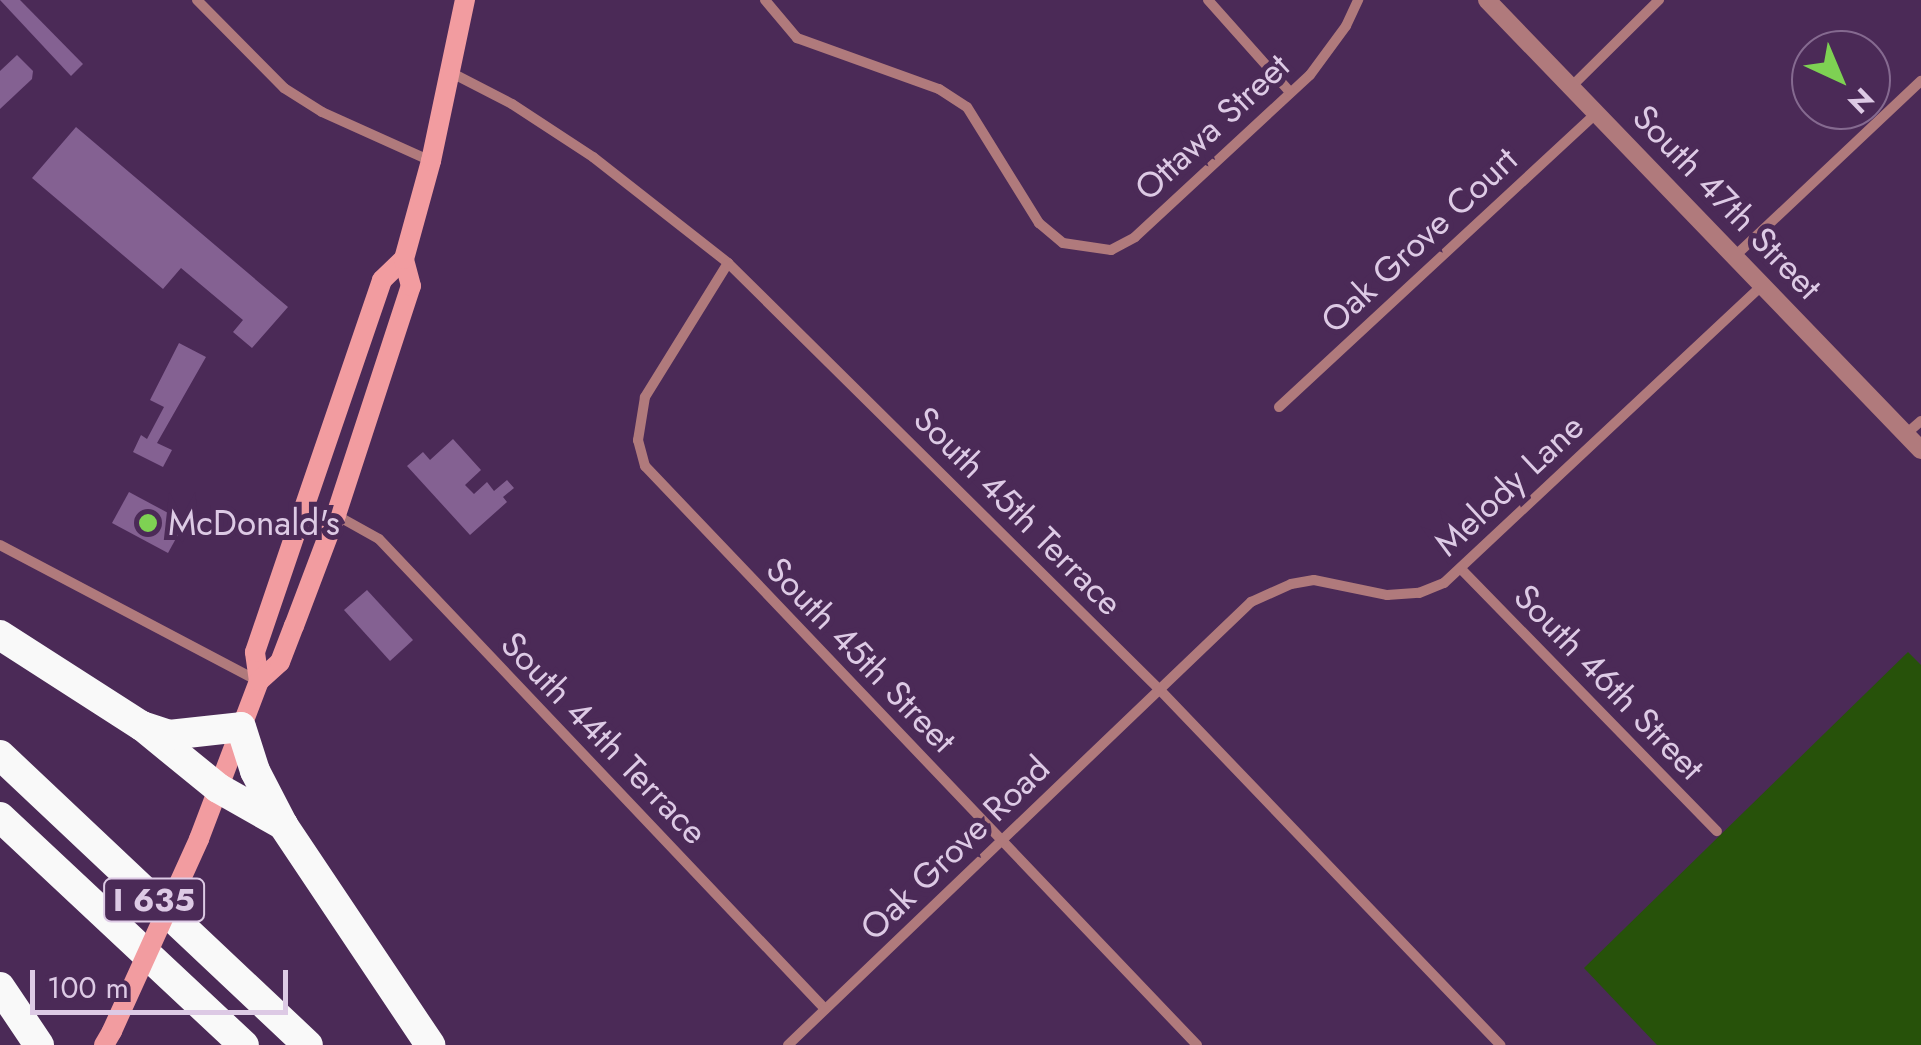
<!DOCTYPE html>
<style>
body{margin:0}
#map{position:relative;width:1921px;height:1045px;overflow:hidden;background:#4b2a57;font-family:Jost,sans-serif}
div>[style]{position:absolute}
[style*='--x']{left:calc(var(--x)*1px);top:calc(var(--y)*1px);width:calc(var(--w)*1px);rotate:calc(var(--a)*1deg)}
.green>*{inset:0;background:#27520a}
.building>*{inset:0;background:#846192}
.minor>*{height:10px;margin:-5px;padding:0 5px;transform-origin:5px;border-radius:5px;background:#b07a7c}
.tertiary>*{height:18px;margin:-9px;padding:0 9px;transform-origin:9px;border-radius:9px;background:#b07a7c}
.secondary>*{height:20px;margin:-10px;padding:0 10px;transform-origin:10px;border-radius:10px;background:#f29ca0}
.motorway>*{height:30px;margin:-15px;padding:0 15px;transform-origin:15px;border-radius:15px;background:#f9f9f9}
.secondary-bridge>*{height:20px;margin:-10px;padding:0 10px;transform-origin:10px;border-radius:10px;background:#f29ca0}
.dots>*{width:28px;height:28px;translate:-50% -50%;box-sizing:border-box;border:5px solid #4b2a57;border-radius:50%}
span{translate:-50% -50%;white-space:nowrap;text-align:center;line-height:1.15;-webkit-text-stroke:10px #4b2a57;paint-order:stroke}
.shield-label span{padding:2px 8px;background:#4b2a57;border:2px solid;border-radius:8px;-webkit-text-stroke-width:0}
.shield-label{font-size:32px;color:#ddcae5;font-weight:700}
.street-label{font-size:35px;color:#ddcae5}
.poi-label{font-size:35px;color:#ddcae5}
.left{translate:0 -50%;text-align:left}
.north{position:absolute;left:1791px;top:30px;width:100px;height:100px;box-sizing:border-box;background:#4b2a57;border:2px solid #856a90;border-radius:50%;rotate:136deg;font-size:28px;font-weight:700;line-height:40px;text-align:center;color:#ddcae5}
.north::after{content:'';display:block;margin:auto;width:35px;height:45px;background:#7ed153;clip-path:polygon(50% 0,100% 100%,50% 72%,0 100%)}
.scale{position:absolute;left:30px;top:970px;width:258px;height:45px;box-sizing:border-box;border:5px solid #ddcae5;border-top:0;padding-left:12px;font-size:30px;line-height:35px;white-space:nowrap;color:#ddcae5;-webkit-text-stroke:8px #4b2a57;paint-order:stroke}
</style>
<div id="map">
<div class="green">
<div style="clip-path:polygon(1908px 652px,1921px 665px,1921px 1045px,1657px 1045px,1584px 968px)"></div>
</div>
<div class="building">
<div style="clip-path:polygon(0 0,20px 0,83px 64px,71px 76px)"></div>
<div style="clip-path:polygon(17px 55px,33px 71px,32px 79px,0 109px,0 71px)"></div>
<div style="clip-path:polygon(76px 127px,288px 307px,252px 348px,233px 332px,243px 320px,181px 268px,163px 289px,32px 178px)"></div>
<div style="clip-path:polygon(179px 343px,206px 357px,157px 443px,172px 450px,163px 467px,133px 452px,141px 435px,147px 439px,164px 407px,150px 400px)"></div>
<div style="clip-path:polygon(453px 439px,481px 470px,465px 485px,474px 494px,487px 482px,494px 491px,507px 480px,514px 488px,503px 497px,507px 502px,470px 535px,407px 466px,423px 452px,430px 460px)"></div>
<div style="clip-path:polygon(129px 492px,185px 522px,168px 553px,112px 523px)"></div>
<div style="clip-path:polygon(367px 590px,413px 640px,390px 661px,344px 610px)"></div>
</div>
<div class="minor">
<div style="--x:197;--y:0;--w:124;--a:45.3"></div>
<div style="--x:284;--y:88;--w:45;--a:32.3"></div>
<div style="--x:322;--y:112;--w:120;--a:24.2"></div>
<div style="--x:765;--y:0;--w:50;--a:49.9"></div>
<div style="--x:797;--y:38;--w:151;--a:19.8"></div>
<div style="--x:939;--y:89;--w:33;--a:33"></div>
<div style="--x:967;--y:107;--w:137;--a:58.2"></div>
<div style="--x:1039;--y:223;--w:31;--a:40"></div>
<div style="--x:1063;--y:243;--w:49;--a:8.3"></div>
<div style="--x:1111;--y:250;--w:27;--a:-28"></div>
<div style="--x:1135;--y:237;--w:238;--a:-42.8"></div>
<div style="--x:1310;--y:75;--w:61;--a:-53.7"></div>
<div style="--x:1346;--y:26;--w:29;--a:-65"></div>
<div style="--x:1208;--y:0;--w:123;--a:48.3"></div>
<div style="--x:450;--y:72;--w:70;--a:27.3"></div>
<div style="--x:512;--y:104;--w:97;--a:33.2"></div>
<div style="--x:593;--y:157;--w:172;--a:38.1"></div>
<div style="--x:728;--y:263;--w:607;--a:44.67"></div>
<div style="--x:1160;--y:690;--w:492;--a:46.2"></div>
<div style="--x:1571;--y:87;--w:124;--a:-44.7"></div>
<div style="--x:1734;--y:257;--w:257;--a:-43.3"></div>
<div style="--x:728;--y:263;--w:158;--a:121.8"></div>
<div style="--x:645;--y:397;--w:44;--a:99.2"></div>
<div style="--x:638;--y:440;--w:27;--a:75"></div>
<div style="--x:645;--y:466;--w:800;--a:46.37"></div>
<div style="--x:1279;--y:407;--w:432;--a:-42.8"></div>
<div style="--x:1906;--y:434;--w:20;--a:-41"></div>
<div style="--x:336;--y:515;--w:49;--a:29.2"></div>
<div style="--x:379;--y:539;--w:648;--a:46.5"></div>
<div style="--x:0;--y:545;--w:292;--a:27.8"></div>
<div style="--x:1462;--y:570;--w:365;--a:45.7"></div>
<div style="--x:788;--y:1045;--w:641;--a:-43.74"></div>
<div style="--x:1251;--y:602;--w:44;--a:-24.2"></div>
<div style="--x:1291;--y:584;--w:23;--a:-10"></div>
<div style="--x:1314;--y:580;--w:75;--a:11.6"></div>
<div style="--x:1387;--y:595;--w:32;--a:-4"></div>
<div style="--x:1419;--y:593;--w:27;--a:-22"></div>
<div style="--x:1444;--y:583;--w:436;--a:-43.1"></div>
</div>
<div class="tertiary">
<div style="--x:1487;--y:0;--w:625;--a:46.04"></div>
</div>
<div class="secondary">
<div style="--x:259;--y:681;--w:29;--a:-98"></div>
<div style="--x:255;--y:652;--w:152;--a:-71.2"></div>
<div style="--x:304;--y:508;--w:241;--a:-71.1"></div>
<div style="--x:382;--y:280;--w:30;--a:-44"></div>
<div style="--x:199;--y:839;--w:169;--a:-69.2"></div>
<div style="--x:259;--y:681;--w:28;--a:-42"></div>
<div style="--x:280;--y:662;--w:39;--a:-69"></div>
<div style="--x:294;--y:626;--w:119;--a:-69.3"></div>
<div style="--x:336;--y:515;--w:241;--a:-71.9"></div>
<div style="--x:411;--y:286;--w:28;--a:-105"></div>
<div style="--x:404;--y:259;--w:102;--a:-74.6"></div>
<div style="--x:431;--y:161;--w:165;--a:-78.1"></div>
<div style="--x:104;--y:1045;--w:16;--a:-60"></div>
</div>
<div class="motorway">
<div style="--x:0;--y:635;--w:169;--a:32.7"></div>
<div style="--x:142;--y:726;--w:98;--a:39.2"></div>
<div style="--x:218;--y:788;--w:75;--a:29.6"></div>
<div style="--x:142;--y:726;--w:28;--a:18"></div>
<div style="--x:169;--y:735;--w:72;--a:-6.3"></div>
<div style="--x:241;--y:727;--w:46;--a:72.3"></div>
<div style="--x:255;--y:771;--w:61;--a:62.6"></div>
<div style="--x:283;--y:825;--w:265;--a:56.2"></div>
<div style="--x:0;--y:755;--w:423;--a:43.3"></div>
<div style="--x:0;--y:817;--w:334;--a:43.1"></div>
<div style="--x:0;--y:987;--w:70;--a:56.1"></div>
</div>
<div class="secondary-bridge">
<div style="--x:112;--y:1031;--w:211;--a:-65.6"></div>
</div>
<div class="dots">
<div style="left:148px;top:523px;background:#7ed153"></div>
</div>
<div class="shield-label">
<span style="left:154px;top:900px">I 635</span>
</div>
<div class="street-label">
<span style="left:1212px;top:127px;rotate:-43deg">Ottawa Street</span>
<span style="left:1727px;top:202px;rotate:46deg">South 47th Street</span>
<span style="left:1419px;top:240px;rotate:-43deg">Oak Grove Court</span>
<span style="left:1509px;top:485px;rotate:-43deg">Melody Lane</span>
<span style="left:1018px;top:511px;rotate:45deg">South 45th Terrace</span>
<span style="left:861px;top:655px;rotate:46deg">South 45th Street</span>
<span style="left:1609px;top:682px;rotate:46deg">South 46th Street</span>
<span style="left:604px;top:738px;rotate:46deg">South 44th Terrace</span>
<span style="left:955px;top:848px;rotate:-44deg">Oak Grove Road</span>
</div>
<div class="poi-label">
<span class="left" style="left:168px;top:523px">McDonald's</span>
</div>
<div class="north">N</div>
<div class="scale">100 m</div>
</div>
